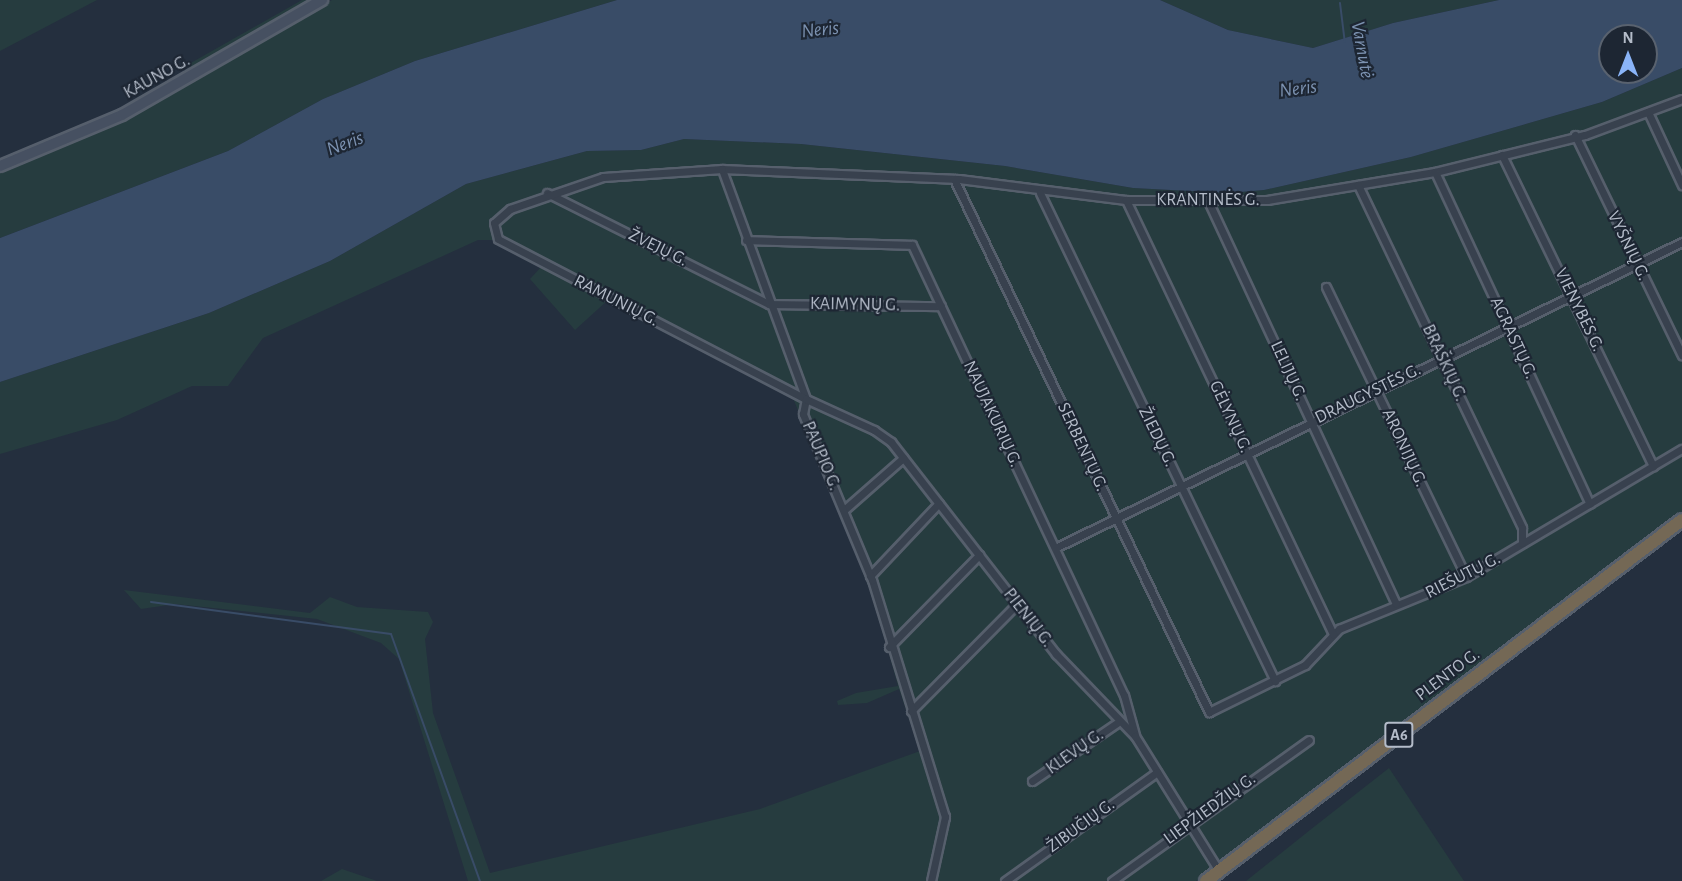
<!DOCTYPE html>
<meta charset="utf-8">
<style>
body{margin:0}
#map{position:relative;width:1682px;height:881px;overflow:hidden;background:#242f3e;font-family:"Alegreya Sans",sans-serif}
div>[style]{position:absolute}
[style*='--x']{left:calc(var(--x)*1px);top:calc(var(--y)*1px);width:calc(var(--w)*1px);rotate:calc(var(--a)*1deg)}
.green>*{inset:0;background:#263c3f}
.water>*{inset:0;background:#394c67}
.stream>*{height:2px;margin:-1px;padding:0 1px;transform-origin:1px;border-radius:1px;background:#394c67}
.roads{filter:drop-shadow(2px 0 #565f6c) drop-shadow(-2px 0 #565f6c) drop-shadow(0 2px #565f6c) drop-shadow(0 -2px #565f6c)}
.street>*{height:7px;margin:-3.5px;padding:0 3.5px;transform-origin:3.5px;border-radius:3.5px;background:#38414e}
.secondary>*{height:10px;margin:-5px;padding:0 5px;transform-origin:5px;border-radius:5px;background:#465061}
.highway>*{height:12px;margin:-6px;padding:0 6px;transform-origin:6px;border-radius:6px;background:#746855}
span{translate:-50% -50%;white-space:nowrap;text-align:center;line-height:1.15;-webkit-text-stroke:4.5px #1d2633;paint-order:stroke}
.shield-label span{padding:2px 4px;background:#1d2633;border:2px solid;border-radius:4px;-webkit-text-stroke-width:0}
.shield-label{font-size:16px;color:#b4bcc9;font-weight:700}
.street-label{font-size:18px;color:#b4bcc9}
.water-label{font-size:20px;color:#7c92b1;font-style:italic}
.north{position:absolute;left:1598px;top:24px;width:60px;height:60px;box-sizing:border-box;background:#1d2633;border:2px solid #59626f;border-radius:50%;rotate:0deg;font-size:16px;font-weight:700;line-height:24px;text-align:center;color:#b4bcc9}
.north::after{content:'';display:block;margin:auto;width:21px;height:27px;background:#8ab4f8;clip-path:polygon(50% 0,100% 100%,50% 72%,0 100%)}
</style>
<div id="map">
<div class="green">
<div style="clip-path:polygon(0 0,97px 0,0 51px)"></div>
<div style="clip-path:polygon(302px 0,309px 0,192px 70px,189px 64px)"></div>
<div style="clip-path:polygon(332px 0,617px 0,415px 61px,323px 99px,228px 151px,0 238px,0 172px,123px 121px)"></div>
<div style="clip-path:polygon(1160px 0,1499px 0,1393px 23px,1313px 48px,1228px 30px)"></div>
<div style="clip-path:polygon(1682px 68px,1682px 512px,1196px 881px,468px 881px,399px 659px,381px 643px,317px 619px,175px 604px,141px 609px,124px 590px,310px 613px,330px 597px,357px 607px,428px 612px,433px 622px,425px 639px,433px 713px,490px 873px,760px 809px,920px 751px,899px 689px,867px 703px,838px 705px,837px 701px,856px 693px,898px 686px,875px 603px,793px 398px,608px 300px,575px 330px,530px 279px,542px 266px,493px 240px,478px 240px,263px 338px,228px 386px,192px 386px,117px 420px,0 454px,0 382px,209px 313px,330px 261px,466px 184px,587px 151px,641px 150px,684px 139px,801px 144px,1005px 166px,1133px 188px,1228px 193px,1264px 190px,1411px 157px,1602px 102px)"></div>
<div style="clip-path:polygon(1389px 768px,1464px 881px,1246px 881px,1310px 830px)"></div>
<div style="clip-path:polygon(342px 869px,377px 881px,321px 881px)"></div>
</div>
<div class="water">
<div style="clip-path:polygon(evenodd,617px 0,1160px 0,1228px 30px,1313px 48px,1393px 23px,1499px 0,1682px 0,1682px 68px,1602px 102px,1411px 157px,1264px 190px,1228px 193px,1133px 188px,1005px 166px,801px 144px,684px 139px,641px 150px,587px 151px,466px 184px,330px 261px,209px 313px,0 382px,0 238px,228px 151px,323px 99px,415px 61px,617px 0,1610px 36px,1646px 36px,1646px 72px,1610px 72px,1610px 36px)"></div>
</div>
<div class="stream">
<div style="--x:1340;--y:3;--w:39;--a:83"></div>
<div style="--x:151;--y:602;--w:242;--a:7.6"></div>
<div style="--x:391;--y:634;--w:263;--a:70.2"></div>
</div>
<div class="roads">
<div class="street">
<div style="--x:1648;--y:112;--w:81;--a:65"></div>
<div style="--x:1575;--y:135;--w:245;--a:64.1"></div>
<div style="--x:1502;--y:155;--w:346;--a:64.1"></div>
<div style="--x:722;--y:169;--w:237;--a:2.4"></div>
<div style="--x:959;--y:179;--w:168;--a:7.2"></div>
<div style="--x:1126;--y:200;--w:141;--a:0"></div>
<div style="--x:1267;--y:200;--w:170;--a:-9.5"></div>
<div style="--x:1435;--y:172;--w:154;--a:-13.9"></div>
<div style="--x:1585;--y:135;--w:103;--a:-20.4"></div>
<div style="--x:1435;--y:172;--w:366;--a:65"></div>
<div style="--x:954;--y:179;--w:591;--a:64.43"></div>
<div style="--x:1209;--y:712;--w:107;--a:-26.1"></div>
<div style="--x:1305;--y:665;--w:50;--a:-46.6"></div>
<div style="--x:1339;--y:629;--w:137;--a:-22.3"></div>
<div style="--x:1466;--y:577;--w:251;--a:-30.7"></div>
<div style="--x:1358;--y:185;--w:380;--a:64.4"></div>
<div style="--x:1522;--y:528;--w:15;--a:90"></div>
<div style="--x:547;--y:193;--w:248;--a:26.6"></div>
<div style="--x:769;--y:304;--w:172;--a:0.7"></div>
<div style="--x:1040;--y:193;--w:542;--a:64.29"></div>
<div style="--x:1126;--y:200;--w:481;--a:64.5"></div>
<div style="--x:1209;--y:203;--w:442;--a:65"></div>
<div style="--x:746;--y:240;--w:166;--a:1.7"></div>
<div style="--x:912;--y:245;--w:497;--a:64.8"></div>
<div style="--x:1124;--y:695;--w:41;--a:74.6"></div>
<div style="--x:1326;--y:287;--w:322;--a:64.2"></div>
<div style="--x:844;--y:510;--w:79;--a:-41.4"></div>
<div style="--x:1055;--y:548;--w:698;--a:-26.01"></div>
<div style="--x:870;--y:576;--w:100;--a:-46.6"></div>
<div style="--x:889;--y:647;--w:129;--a:-45.6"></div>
<div style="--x:911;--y:711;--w:152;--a:-45.3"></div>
<div style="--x:1032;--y:781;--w:103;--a:-34.3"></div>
<div style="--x:931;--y:881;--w:66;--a:-77.7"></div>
<div style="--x:945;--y:817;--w:248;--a:-107.1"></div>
<div style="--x:872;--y:580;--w:180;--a:-112.6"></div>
<div style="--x:803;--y:414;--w:15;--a:-79"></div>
<div style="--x:806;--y:399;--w:245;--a:-110.1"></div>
<div style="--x:722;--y:169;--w:119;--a:176.2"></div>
<div style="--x:603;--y:177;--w:98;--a:161"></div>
<div style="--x:510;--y:209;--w:21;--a:139"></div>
<div style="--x:494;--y:223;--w:16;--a:76"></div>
<div style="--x:498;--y:239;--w:347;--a:27.5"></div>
<div style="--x:806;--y:399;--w:75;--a:24.5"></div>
<div style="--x:874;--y:430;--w:21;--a:35"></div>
<div style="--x:891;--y:442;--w:269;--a:52.1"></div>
<div style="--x:1056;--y:654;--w:114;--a:46.1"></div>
<div style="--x:1135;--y:736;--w:159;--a:58.1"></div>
<div style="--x:1005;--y:881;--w:187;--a:-35.6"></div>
<div style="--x:1112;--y:881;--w:242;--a:-35.6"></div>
</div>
<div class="secondary">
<div style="--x:0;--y:166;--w:132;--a:-22.7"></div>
<div style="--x:122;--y:115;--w:231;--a:-29.9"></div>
</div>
<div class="highway">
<div style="--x:1206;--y:881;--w:597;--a:-37.18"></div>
</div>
</div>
<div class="shield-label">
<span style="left:1399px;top:735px">A6</span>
</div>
<div class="street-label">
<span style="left:157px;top:77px;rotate:-29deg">KAUNO G.</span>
<span style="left:1208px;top:200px">KRANTINĖS G.</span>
<span style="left:1628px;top:246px;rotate:64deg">VYŠNIŲ G.</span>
<span style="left:658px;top:248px;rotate:26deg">ŽVEJŲ G.</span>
<span style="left:616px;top:301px;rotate:27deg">RAMUNIŲ G.</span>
<span style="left:855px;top:305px;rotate:1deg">KAIMYNŲ G.</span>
<span style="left:1579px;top:310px;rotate:64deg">VIENYBĖS G.</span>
<span style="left:1513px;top:338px;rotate:65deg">AGRASTŲ G.</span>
<span style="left:1444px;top:363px;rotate:65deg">BRAŠKIŲ G.</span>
<span style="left:1288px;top:371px;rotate:65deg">LELIJŲ G.</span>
<span style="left:1368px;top:394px;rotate:-26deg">DRAUGYSTĖS G.</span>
<span style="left:992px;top:414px;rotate:65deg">NAUJAKURIŲ G.</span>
<span style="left:1230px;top:417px;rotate:65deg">GĖLYNŲ G.</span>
<span style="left:1157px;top:437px;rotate:64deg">ŽIEDŲ G.</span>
<span style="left:1082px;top:447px;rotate:65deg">SERBENTŲ G.</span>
<span style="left:1404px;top:448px;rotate:65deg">ARONIJŲ G.</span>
<span style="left:821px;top:456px;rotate:67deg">PAUPIO G.</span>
<span style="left:1463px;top:576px;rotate:-27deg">RIEŠUTŲ G.</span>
<span style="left:1028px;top:618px;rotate:52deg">PIENIŲ G.</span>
<span style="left:1448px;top:675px;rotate:-37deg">PLENTO G.</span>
<span style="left:1075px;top:752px;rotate:-35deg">KLEVŲ G.</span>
<span style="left:1210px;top:809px;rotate:-36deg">LIEPŽIEDŽIŲ G.</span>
<span style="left:1081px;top:826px;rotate:-36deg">ŽIBUČIŲ G.</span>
</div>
<div class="water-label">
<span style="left:820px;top:30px;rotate:-6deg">Neris</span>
<span style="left:1362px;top:50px;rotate:80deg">Varnutė</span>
<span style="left:1298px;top:89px;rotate:-7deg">Neris</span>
<span style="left:345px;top:144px;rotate:-21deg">Neris</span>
</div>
<div class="north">N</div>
</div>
